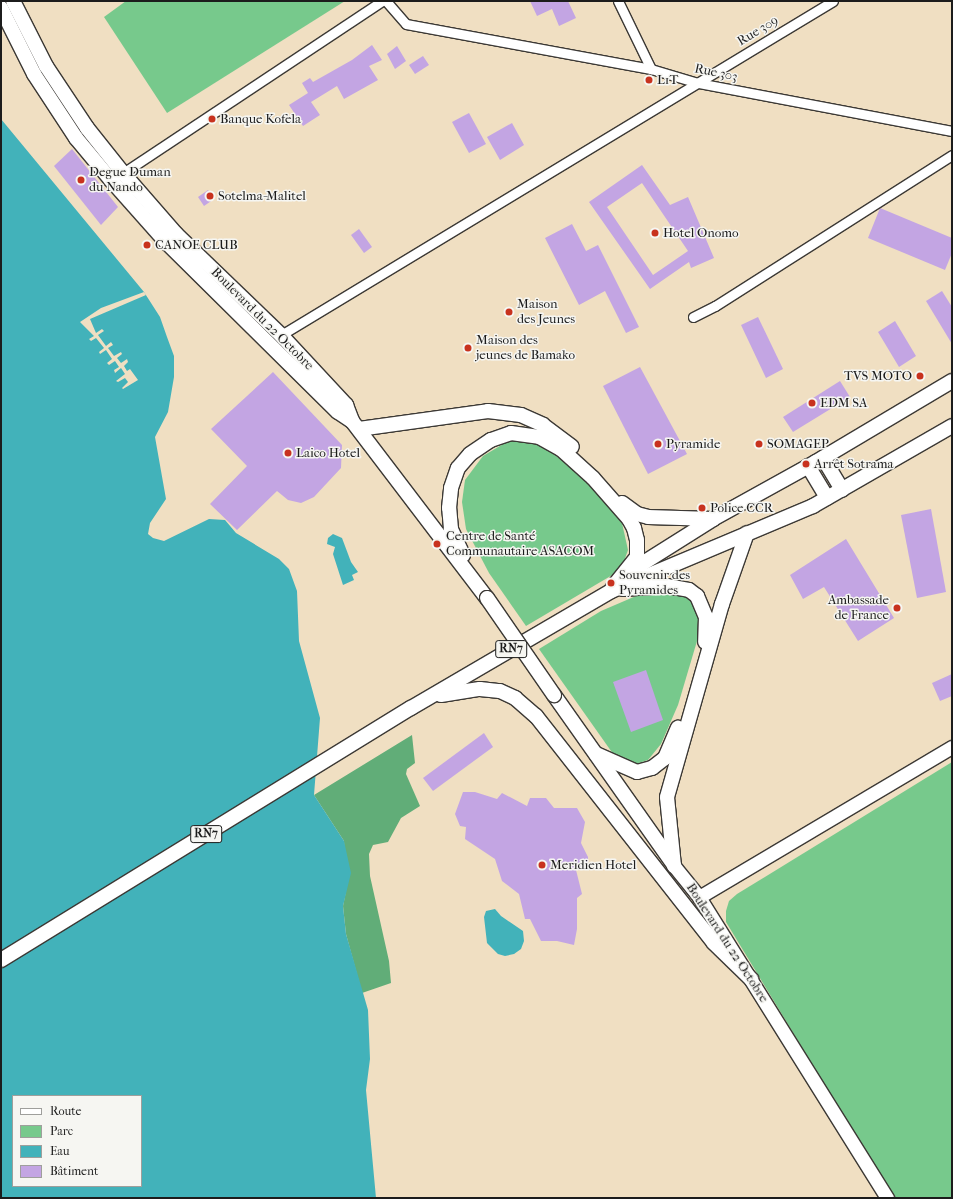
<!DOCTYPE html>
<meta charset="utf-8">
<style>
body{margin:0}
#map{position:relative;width:953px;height:1199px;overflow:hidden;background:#f0dfc2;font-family:"IM FELL French Canon",serif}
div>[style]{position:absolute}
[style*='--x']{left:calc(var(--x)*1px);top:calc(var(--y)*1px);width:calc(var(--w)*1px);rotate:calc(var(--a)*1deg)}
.green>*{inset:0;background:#77c98c}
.forest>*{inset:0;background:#61ad78}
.water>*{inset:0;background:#42b2ba}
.pier>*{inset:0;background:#f0dfc2}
.building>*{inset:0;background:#c3a5e3}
.roads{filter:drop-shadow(1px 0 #3c3935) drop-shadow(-1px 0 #3c3935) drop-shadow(0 1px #3c3935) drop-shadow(0 -1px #3c3935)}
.street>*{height:9px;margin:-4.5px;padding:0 4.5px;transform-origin:4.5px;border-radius:4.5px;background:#fff}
.secondary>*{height:13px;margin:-6.5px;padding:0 6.5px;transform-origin:6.5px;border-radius:6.5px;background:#fff}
.primary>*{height:14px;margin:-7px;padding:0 7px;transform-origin:7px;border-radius:7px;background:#fff}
.bridges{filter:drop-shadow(1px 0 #3c3935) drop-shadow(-1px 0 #3c3935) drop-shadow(0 1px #3c3935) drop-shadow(0 -1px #3c3935)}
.primary-bridge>*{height:14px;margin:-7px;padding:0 7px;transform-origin:7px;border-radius:7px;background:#fff}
.dots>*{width:11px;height:11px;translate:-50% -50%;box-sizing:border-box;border:2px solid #f6f6f2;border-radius:50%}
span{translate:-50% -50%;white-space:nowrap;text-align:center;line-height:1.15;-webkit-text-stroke:3px #f6f6f2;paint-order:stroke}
.shield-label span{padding:1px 3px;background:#f6f6f2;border:1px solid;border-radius:3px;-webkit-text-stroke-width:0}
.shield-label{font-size:12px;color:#1c1c1c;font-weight:700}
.street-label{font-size:13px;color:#1c1c1c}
.poi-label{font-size:13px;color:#1c1c1c}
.left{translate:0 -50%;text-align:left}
.right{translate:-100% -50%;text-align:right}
.frame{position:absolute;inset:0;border:2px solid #1c1c1c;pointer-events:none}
.legend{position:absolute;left:12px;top:1095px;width:130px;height:92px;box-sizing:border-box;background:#f6f6f2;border:1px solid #9f9f9c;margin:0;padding:5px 7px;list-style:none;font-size:12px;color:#1c1c1c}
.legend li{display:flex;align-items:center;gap:8px;height:20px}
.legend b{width:20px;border:1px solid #9f9f9c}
</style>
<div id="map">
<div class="green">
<div style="clip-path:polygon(126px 1px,345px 1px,167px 113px,104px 17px)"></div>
<div style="clip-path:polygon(510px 440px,540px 443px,589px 482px,622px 523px,628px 550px,623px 564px,614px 574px,526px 626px,489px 573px,466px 529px,462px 502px,465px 480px,483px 456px)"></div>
<div style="clip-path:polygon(681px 593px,695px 601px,700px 631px,678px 705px,661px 744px,648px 760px,636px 764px,616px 758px,539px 649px,601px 611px,636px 596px)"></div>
<div style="clip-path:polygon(952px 762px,952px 1198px,893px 1198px,726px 922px,726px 911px,729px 901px,737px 894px)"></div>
</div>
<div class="forest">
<div style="clip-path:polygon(412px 735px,415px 763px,407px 769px,406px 774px,420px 806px,401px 818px,388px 842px,373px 845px,369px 854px,370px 876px,389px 961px,391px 983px,362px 993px,346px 934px,343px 906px,346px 891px,344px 841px,314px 795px)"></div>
</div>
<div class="water">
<div style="clip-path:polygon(evenodd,1px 119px,144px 292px,160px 317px,167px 337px,174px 356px,174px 377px,168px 412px,155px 437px,166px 499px,150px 523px,148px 534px,153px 538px,164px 541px,209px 519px,225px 520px,236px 533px,279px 559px,289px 569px,297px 591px,299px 641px,320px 718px,314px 795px,344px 841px,351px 873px,343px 906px,346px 934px,368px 1010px,370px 1059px,366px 1090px,376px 1198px,1px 1198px,1px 119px,13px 1096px,141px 1096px,141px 1186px,13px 1186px,13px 1096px)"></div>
<div style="clip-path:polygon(333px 534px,342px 538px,351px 562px,358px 572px,352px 575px,354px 580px,343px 585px,333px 554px,335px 547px,327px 544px,328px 538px)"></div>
<div style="clip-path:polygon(495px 909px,501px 916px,523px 931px,524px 941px,521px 949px,514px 954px,505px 956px,498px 954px,487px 943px,484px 917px,486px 911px)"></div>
</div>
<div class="pier">
<div style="clip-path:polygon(144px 292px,146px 295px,90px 319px,96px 333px,102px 329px,104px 331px,98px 335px,106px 346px,111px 342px,113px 345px,108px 348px,114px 356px,121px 352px,122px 354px,117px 358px,121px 363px,127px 359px,128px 362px,124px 366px,127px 371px,130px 369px,138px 380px,123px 389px,122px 388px,128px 382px,125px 378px,118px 382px,116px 381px,125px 374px,121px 368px,115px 373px,114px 370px,119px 367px,115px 361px,109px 365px,107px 363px,112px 359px,106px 350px,100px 354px,99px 352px,104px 348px,96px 338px,91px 341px,89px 339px,94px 336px,80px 322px,101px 308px)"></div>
</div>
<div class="building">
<div style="clip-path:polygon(530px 1px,568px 1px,576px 18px,559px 26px,552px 9px,537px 16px)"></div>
<div style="clip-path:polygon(372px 45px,382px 60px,369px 66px,378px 80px,344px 99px,337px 86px,311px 102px,320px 115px,303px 126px,289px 105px,308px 93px,302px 83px,310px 78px,313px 82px,352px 60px)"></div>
<div style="clip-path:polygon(397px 46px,406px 61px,395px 69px,387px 54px)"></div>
<div style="clip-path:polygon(423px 56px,429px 65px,415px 74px,409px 65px)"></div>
<div style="clip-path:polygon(469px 113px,486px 144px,469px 153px,452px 122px)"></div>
<div style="clip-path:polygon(512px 123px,524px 145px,500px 160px,487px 137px)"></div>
<div style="clip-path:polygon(72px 149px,118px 207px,101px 225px,54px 166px)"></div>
<div style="clip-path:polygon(evenodd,642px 165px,670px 205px,688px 197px,714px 258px,691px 268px,689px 262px,650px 289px,589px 202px,642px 165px,642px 183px,688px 251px,653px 275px,607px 207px,642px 183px)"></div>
<div style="clip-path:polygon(208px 190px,214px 199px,204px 206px,198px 197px)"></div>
<div style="clip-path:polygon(880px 208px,952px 238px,952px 253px,945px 270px,868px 238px)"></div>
<div style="clip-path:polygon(572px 224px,586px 251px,598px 245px,639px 327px,626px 333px,605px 291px,579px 305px,545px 238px)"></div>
<div style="clip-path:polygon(359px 229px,372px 247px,364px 253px,351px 235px)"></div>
<div style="clip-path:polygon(942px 291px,952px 307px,952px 344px,926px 301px)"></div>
<div style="clip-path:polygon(758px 317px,783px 369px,766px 378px,741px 325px)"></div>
<div style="clip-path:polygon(895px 321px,916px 356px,899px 367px,878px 332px)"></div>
<div style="clip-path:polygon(640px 367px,687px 454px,648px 474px,603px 386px)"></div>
<div style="clip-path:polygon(273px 372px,342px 445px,341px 468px,314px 497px,301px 503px,288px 500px,277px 491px,237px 530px,210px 504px,247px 466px,211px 429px)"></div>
<div style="clip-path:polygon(840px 381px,850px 397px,793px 432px,783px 417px)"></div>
<div style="clip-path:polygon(931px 509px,946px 592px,917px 598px,901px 515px)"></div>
<div style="clip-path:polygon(846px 539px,894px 618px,858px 641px,824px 587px,803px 599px,790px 575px)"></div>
<div style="clip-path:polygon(646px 670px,663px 720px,631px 732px,613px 682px)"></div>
<div style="clip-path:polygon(952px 674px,952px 696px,940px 701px,932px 683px)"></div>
<div style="clip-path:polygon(484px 733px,493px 747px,433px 791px,423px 778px)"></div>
<div style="clip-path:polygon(463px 792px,475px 792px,497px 799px,502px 793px,527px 806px,530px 798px,546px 798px,554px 808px,577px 808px,585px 822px,581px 843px,588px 857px,588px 868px,576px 870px,582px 894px,577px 898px,577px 929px,574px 945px,557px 941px,541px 941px,530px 919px,525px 919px,519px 894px,502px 881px,495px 859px,465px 839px,466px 827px,460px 826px,455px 814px)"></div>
</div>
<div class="roads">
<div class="street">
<div style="--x:386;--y:1;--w:30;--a:49"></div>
<div style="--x:406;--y:24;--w:249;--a:10.4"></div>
<div style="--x:651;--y:69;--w:49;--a:16.6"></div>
<div style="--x:698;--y:83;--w:258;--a:10.7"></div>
<div style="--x:618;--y:1;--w:76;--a:64.1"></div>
<div style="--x:120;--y:175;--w:315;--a:-33.6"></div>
<div style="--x:693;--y:317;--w:25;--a:-27"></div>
<div style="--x:715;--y:306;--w:281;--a:-32.5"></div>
<div style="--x:281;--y:335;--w:645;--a:-31.18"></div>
</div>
<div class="secondary">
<div style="--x:674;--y:866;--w:40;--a:51"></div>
<div style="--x:699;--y:897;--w:355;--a:58"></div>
<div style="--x:699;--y:897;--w:294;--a:-30.7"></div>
</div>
<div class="primary">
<div style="--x:13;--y:1;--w:73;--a:63.1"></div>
<div style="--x:46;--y:66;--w:74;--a:56.5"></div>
<div style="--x:87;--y:128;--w:58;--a:51.3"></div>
<div style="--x:123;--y:173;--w:81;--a:49"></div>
<div style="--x:176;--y:234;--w:146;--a:43.9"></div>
<div style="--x:281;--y:335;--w:96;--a:47.1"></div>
<div style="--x:346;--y:405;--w:17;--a:69"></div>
<div style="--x:352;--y:421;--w:223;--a:52.7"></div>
<div style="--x:1;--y:8;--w:74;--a:63.4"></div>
<div style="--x:34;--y:74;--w:77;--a:56.7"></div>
<div style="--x:76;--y:138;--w:55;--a:50.2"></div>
<div style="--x:111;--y:180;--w:84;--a:48.4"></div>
<div style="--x:167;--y:243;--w:240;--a:44.7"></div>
<div style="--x:338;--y:412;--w:17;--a:33"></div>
<div style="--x:359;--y:429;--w:130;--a:-7.9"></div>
<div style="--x:488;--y:411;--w:33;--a:7"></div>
<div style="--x:521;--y:415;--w:24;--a:24"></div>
<div style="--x:543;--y:425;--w:36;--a:37"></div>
<div style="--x:823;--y:458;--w:37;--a:59"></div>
<div style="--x:808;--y:466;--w:37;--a:59"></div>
<div style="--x:622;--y:503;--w:19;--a:36"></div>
<div style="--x:637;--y:514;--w:11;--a:15"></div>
<div style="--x:648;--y:517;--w:65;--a:1.8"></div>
<div style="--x:463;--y:555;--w:29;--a:-115"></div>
<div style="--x:451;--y:529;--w:21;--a:-95"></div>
<div style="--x:449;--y:508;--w:20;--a:-84"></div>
<div style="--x:451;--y:488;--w:21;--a:-71"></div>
<div style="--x:458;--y:468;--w:18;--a:-49"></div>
<div style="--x:470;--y:454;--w:25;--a:-34"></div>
<div style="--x:491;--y:440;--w:21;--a:-19"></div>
<div style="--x:511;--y:433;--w:28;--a:8"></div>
<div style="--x:539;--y:437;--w:25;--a:29"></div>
<div style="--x:561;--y:449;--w:43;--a:42.2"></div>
<div style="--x:593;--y:478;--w:55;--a:48.7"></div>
<div style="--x:629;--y:519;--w:10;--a:61"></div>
<div style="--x:634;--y:528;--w:12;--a:76"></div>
<div style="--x:637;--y:540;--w:17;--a:90"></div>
<div style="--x:637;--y:557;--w:38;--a:129"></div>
<div style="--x:629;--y:572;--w:99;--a:-32.2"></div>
<div style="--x:713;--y:519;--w:118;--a:-29"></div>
<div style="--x:816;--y:462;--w:158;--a:-30.8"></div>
<div style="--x:623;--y:589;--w:44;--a:-3.9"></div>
<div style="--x:667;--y:586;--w:22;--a:10"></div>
<div style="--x:689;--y:590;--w:10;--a:37"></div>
<div style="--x:697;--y:596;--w:23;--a:67"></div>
<div style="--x:706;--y:617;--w:25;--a:92"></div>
<div style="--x:441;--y:695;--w:39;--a:-9"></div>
<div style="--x:480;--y:689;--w:20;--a:6"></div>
<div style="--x:500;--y:691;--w:17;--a:25"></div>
<div style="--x:515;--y:698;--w:28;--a:41"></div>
<div style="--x:536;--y:716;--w:288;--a:51.9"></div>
<div style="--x:714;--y:943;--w:52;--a:44.2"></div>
<div style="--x:554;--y:695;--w:208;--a:54.8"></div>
<div style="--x:596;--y:754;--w:45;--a:23.7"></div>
<div style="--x:637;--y:772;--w:16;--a:-15"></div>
<div style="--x:652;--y:768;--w:16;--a:-38"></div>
<div style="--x:665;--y:758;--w:33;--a:-67"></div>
<div style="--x:674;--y:866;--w:69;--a:-95.8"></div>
<div style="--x:667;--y:797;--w:201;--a:-74.1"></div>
<div style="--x:722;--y:604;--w:75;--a:-70.6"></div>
<div style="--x:1;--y:960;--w:481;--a:-31.6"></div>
<div style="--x:411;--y:708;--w:232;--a:-30.3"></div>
<div style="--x:611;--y:591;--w:219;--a:-22.8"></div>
<div style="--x:813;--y:506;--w:160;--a:-29.9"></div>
</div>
</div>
<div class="bridges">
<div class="primary-bridge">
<div style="--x:487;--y:598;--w:118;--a:55.4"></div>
</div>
</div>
<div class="dots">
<div style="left:649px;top:80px;background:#c8321e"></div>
<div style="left:212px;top:119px;background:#c8321e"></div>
<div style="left:81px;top:180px;background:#c8321e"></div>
<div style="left:210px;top:196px;background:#c8321e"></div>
<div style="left:655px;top:233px;background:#c8321e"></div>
<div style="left:147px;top:245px;background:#c8321e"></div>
<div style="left:509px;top:312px;background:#c8321e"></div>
<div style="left:468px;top:348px;background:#c8321e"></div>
<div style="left:920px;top:376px;background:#c8321e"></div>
<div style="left:812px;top:403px;background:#c8321e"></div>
<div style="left:658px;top:444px;background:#c8321e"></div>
<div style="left:759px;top:444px;background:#c8321e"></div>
<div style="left:288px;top:453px;background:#c8321e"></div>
<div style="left:806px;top:464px;background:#c8321e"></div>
<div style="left:702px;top:508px;background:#c8321e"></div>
<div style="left:437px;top:544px;background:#c8321e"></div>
<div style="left:611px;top:583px;background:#c8321e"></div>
<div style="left:897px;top:608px;background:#c8321e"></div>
<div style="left:542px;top:865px;background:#c8321e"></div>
</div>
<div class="shield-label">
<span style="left:511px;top:649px">RN7</span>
<span style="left:206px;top:834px">RN7</span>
</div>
<div class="street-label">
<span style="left:758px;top:31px;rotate:-31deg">Rue 309</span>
<span style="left:716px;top:73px;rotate:12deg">Rue 303</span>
<span style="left:262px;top:319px;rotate:45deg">Boulevard du 22 Octobre</span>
<span style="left:727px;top:943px;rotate:57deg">Boulevard du 22 Octobre</span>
</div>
<div class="poi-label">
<span class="left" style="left:657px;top:80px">L1T</span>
<span class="left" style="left:220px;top:119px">Banque Kofela</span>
<span class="left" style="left:89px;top:180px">Degue Duman<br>du Nando</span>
<span class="left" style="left:218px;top:196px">Sotelma-Malitel</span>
<span class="left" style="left:663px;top:233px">Hotel Onomo</span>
<span class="left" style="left:155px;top:245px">CANOE CLUB</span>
<span class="left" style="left:517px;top:312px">Maison<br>des Jeunes</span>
<span class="left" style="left:476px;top:348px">Maison des<br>jeunes de Bamako</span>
<span class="right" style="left:912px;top:376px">TVS MOTO</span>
<span class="left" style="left:820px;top:403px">EDM SA</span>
<span class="left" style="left:666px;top:444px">Pyramide</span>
<span class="left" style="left:767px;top:444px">SOMAGEP</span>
<span class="left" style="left:296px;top:453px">Laico Hotel</span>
<span class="left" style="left:814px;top:464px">Arrêt Sotrama</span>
<span class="left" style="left:710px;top:508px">Police CCR</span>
<span class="left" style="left:446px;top:544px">Centre de Santé<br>Communautaire ASACOM</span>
<span class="left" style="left:619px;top:583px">Souvenir des<br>Pyramides</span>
<span class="right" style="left:889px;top:608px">Ambassade<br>de France</span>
<span class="left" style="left:550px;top:865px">Meridien Hotel</span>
</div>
<div class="frame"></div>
<ul class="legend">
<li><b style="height:5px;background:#fff"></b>Route</li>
<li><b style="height:11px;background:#77c98c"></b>Parc</li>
<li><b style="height:11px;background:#42b2ba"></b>Eau</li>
<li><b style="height:11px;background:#c3a5e3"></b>Bâtiment</li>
</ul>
</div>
